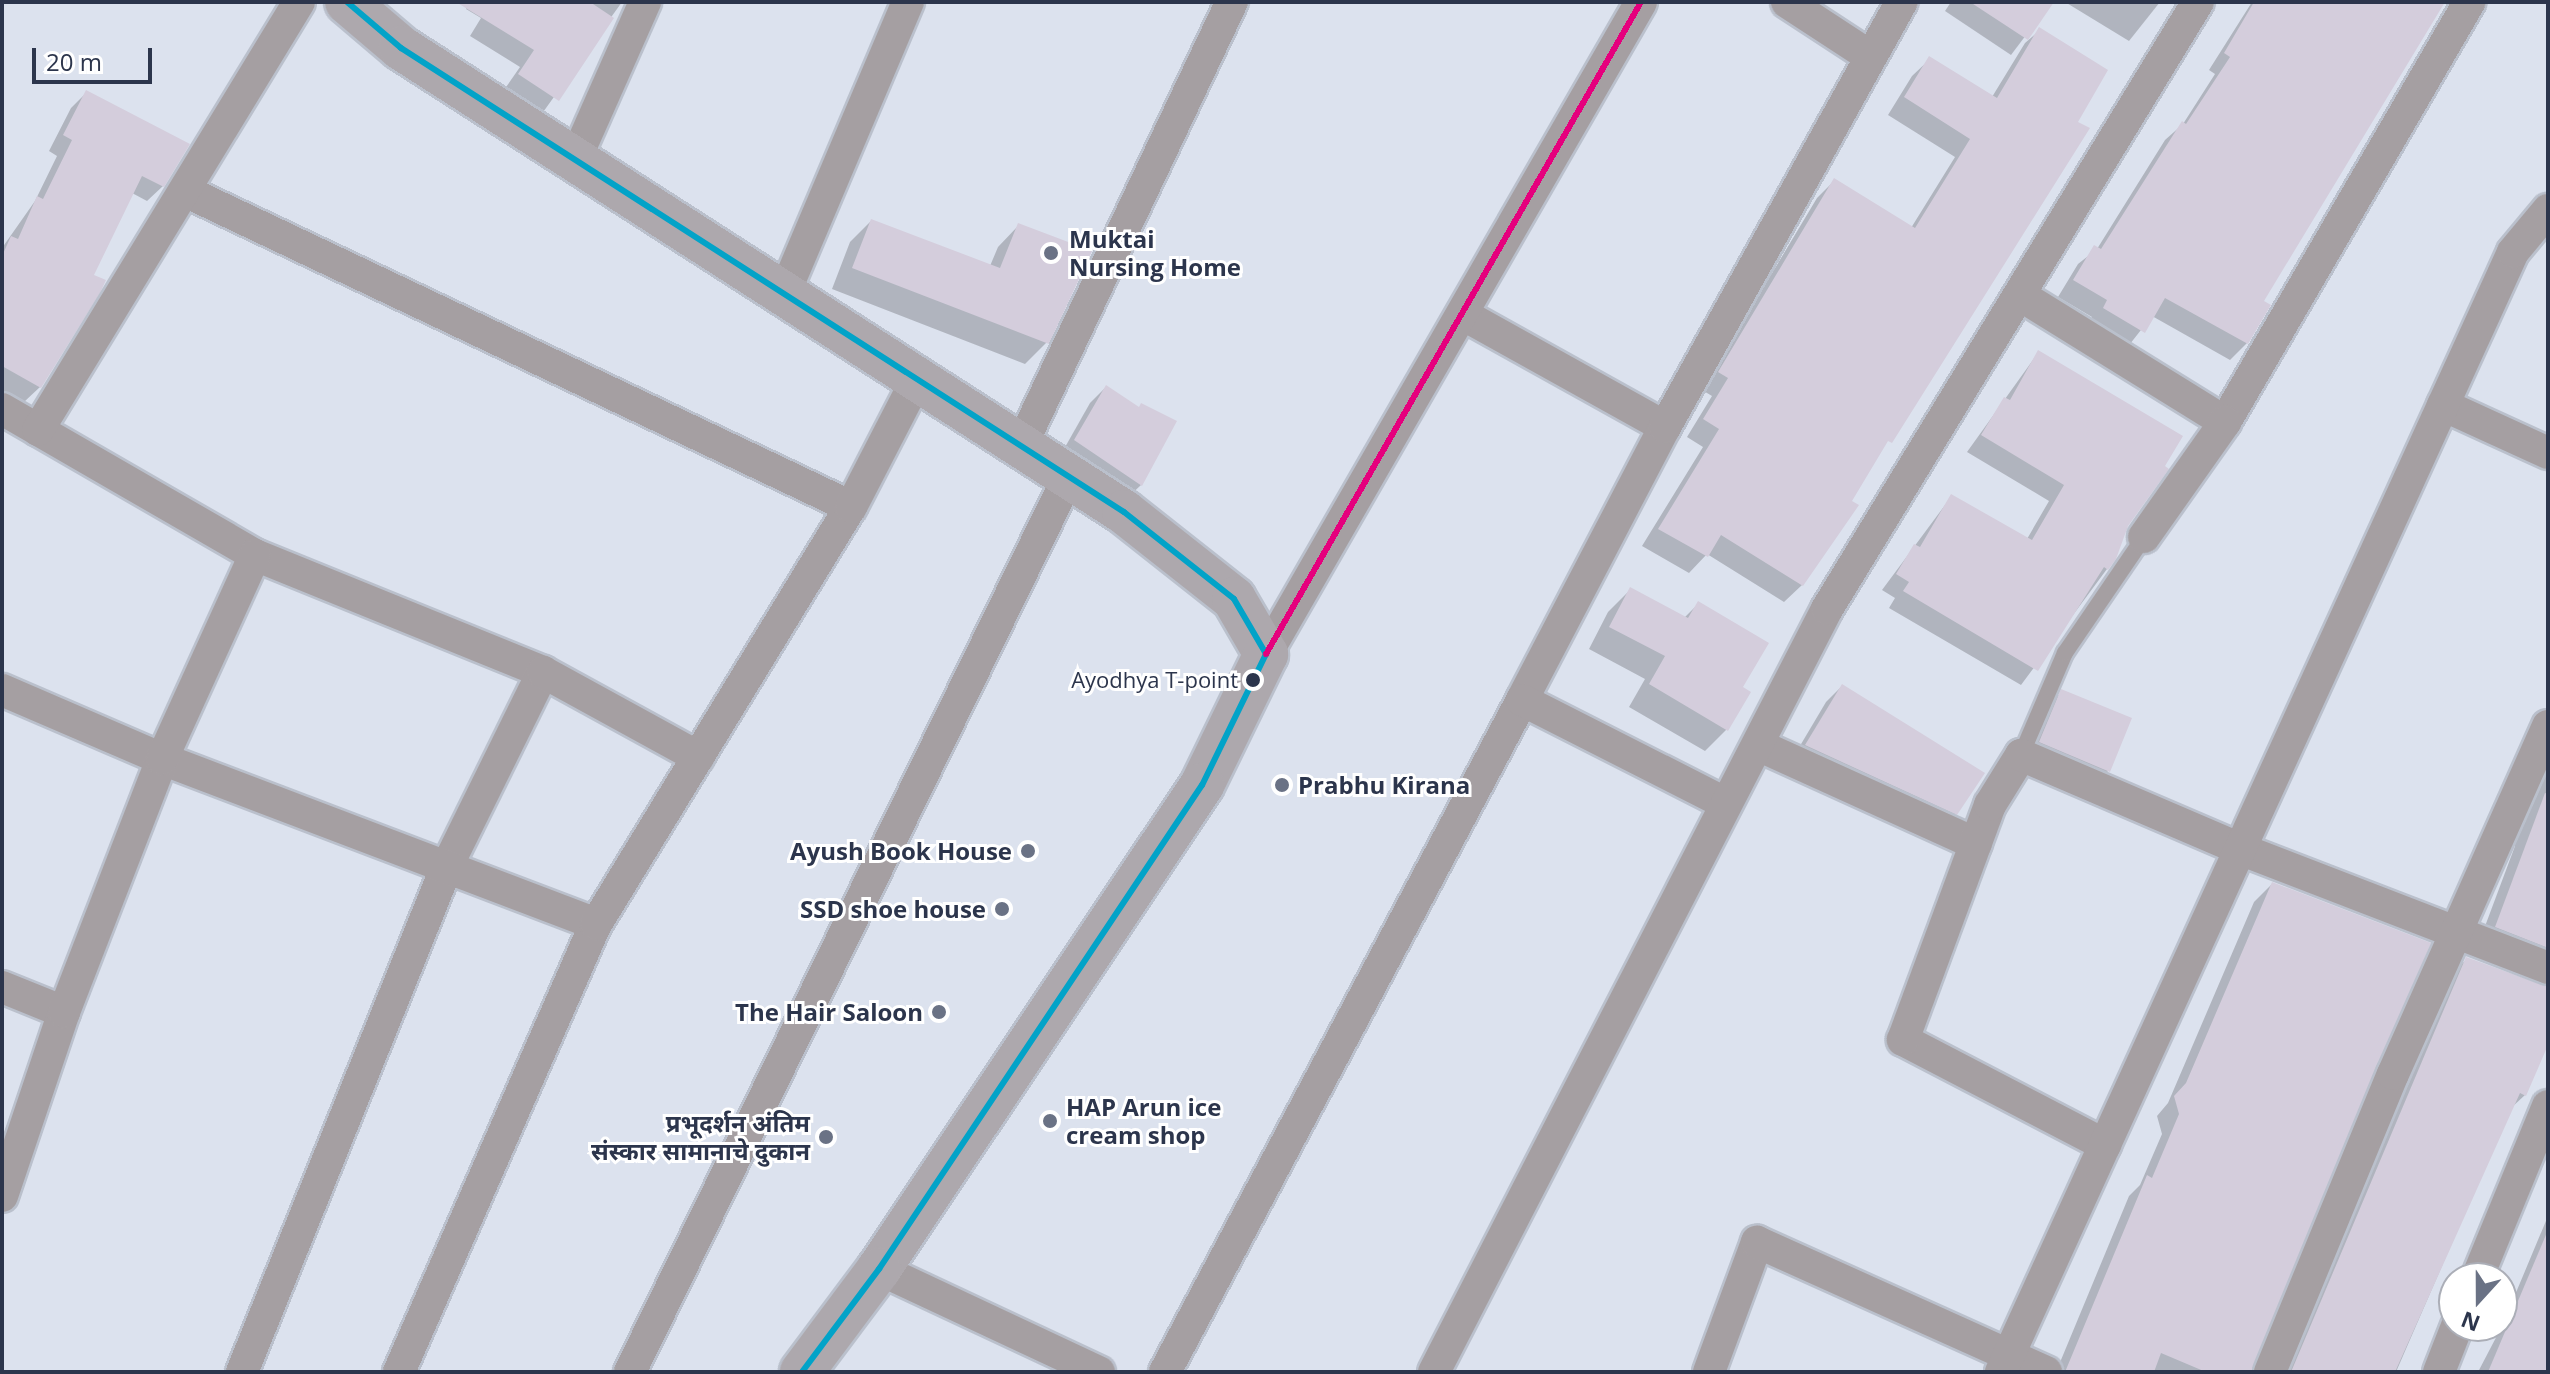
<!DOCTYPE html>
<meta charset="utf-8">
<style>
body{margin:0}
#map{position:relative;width:2550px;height:1374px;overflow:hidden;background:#dce2ee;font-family:"Open Sans","Noto Sans Devanagari",sans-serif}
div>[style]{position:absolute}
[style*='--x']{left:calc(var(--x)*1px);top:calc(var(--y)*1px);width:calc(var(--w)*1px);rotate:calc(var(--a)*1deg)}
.shadow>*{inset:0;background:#0003}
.building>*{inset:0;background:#d4cddc}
.roads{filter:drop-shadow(2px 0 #bac0cc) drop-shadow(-2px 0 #bac0cc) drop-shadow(0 2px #bac0cc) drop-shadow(0 -2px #bac0cc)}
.lane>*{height:16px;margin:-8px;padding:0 8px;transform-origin:8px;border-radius:8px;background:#a59fa2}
.street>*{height:32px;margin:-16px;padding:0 16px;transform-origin:16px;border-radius:16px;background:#a59fa2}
.secondary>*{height:44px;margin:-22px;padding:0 22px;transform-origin:22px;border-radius:22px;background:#ada8ad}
.bus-1>*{height:6px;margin:-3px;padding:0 3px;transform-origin:3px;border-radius:3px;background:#02a3c8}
.bus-2>*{height:6px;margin:-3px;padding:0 3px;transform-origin:3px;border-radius:3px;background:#e5007d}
.dots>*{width:22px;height:22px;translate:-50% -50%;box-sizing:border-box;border:4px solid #fff;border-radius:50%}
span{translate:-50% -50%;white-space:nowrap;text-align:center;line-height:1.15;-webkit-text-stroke:6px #fff;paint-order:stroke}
.bus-label{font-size:22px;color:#2c354c}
.right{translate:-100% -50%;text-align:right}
.poi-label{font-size:24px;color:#2c354c;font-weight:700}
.left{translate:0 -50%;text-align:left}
.frame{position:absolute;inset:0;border:4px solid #2c354c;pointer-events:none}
.north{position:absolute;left:2438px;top:1262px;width:80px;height:80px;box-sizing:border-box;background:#fff;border:2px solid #abaeb7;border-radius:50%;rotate:201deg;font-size:22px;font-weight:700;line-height:32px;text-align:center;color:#2c354c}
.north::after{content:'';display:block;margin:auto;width:28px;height:36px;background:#6a7285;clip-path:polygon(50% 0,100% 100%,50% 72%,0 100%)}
.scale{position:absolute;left:32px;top:48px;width:120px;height:36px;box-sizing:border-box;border:4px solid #2c354c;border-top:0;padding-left:10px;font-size:24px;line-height:28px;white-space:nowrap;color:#2c354c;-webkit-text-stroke:6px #fff;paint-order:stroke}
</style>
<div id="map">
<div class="shadow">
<div style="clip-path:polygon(470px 2px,622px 2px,541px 115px,504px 90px,520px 67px,470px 36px,481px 18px,466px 9px)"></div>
<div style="clip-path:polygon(1951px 2px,2051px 2px,2011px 55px,1945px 11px)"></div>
<div style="clip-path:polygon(2065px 2px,2160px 2px,2129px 41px)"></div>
<div style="clip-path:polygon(2252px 2px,2423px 2px,2261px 301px,2247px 343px,2230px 360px,2152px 316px,2126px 349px,2088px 325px,2092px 317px,2058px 297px,2078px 264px,2097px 249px,2165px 140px,2183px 124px,2215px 74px,2209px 70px)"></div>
<div style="clip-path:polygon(2040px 30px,2076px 123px,2087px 129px,1877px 455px,1802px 585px,1784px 602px,1707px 554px,1689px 573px,1642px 546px,1703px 447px,1687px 437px,1712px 396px,1702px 390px,1817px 198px,1834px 181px,1911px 228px,1955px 157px,1888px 115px,1912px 76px,1930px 59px,1992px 97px,2025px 43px)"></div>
<div style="clip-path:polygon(86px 93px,163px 186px,147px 201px,132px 193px,40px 387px,24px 402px,2px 390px,2px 248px,35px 201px,57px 156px,49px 151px,71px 108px)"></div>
<div style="clip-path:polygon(871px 221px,990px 266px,998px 247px,1019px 225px,1047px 342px,1025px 364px,832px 289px,850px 242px)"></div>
<div style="clip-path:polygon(2038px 353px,2127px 525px,2107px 569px,2021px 685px,1889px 608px,1895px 598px,1882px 590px,1951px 497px,2027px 539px,2049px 501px,1967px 452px)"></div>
<div style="clip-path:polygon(1106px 387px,1141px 485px,1125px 500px,1060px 456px,1090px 403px)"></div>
<div style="clip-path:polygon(1630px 590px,1684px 618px,1698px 604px,1740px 687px,1727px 729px,1705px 751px,1629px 707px,1645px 679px,1589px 649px,1608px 612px)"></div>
<div style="clip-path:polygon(1842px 686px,1956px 813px,1940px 829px,1791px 761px,1826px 702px)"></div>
<div style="clip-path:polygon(2062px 692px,2108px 771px,2093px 786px,2024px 758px,2046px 707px)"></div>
<div style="clip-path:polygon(2548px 763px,2548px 982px,2478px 945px,2515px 846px,2508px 843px)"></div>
<div style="clip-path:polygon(2272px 884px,2251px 1372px,2056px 1372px,2129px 1196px,2140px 1185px,2162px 1134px,2157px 1116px,2168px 1103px,2254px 902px)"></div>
<div style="clip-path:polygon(2467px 959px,2548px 988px,2548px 1040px,2525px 1095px,2510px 1109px,2396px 1372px,2282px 1372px,2448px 977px)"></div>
<div style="clip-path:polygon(2548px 1216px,2548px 1372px,2478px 1372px,2502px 1326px)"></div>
</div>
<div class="building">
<div style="clip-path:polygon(456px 2px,590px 2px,614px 18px,559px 101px,518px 74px,534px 50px)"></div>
<div style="clip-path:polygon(1970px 2px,2054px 2px,2028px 40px)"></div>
<div style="clip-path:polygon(2254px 2px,2445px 2px,2264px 301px,2271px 305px,2248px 344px,2165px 298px,2145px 333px,2103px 308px,2107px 300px,2073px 280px,2094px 245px,2101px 249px,2182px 121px,2186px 124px,2230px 57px,2224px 53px)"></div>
<div style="clip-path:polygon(2039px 27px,2108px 70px,2078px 122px,2090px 128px,1892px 443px,1888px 441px,1852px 501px,1859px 505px,1803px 586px,1721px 535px,1708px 557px,1658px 529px,1719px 429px,1703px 419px,1728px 378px,1718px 372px,1834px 178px,1915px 228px,1970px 139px,1904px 97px,1929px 56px,1997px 98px)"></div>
<div style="clip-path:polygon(86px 90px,190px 144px,164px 187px,142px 176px,94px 275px,106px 280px,100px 293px,41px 388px,2px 366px,2px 256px,11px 236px,18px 239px,37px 196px,43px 199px,72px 140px,63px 135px)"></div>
<div style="clip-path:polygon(871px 219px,1000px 268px,1018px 223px,1092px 251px,1049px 344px,852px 268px)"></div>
<div style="clip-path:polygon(2038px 350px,2183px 436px,2165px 466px,2169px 469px,2128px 526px,2116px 559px,2108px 570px,2104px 567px,2038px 671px,1903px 591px,1909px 582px,1896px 574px,1914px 544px,1920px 547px,1951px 494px,2032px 540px,2064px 485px,1981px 435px,2004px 397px,2010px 400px)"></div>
<div style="clip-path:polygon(1106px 385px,1139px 407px,1141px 403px,1177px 421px,1142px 486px,1074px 440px)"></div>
<div style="clip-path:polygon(1630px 587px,1688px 618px,1698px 601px,1769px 643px,1743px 687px,1751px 692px,1728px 731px,1649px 684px,1665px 656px,1609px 627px)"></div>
<div style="clip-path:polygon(1842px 684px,1985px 773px,1957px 815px,1805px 745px)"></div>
<div style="clip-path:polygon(2061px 689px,2132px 718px,2110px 772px,2039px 742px)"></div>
<div style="clip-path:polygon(2545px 793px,2548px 794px,2548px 948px,2495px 927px)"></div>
<div style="clip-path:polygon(2272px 882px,2431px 943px,2251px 1372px,2206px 1372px,2161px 1353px,2154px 1372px,2065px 1372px,2147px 1175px,2152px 1178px,2179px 1114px,2174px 1096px,2186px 1083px)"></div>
<div style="clip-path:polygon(2466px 957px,2548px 987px,2548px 1045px,2526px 1096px,2520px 1093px,2395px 1372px,2291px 1372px)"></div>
<div style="clip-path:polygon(2548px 1230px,2548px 1372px,2488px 1372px)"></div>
</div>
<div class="roads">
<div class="lane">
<div style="--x:2021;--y:755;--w:111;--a:-66.7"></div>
<div style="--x:2065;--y:653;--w:140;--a:-55.7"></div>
</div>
<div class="street">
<div style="--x:1787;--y:2;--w:97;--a:33.2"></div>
<div style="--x:575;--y:160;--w:173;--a:-66.1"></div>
<div style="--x:185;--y:191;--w:737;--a:25.38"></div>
<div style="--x:784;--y:294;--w:317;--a:-67"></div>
<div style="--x:2020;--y:295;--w:241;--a:31.8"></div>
<div style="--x:2225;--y:422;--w:486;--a:-59.8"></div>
<div style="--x:1464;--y:315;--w:230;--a:29.1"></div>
<div style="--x:2443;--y:405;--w:115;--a:24.6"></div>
<div style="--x:2;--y:409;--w:292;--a:30"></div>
<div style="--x:255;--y:555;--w:311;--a:22.1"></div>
<div style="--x:543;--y:672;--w:216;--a:116.3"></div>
<div style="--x:447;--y:866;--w:546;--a:112.05"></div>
<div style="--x:38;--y:430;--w:501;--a:-58.62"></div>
<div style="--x:1021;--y:446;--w:492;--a:-64.6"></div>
<div style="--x:2144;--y:537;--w:141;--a:-54.8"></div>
<div style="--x:1266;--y:654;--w:752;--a:-60.09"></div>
<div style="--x:543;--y:672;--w:177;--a:28.7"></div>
<div style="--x:2;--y:690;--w:174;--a:23.3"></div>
<div style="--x:162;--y:759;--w:464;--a:20.8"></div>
<div style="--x:1522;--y:700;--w:308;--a:-62.4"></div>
<div style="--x:1665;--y:427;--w:487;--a:-60.9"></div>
<div style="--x:1758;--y:745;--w:239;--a:24.4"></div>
<div style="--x:2;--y:987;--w:67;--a:22"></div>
<div style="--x:2105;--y:1145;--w:228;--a:-152.5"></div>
<div style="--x:1903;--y:1040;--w:251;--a:-69.7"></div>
<div style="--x:1990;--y:805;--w:59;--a:-58.2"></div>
<div style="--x:2021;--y:755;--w:238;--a:23.2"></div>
<div style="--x:2240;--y:849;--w:330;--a:21.1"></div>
<div style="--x:2;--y:1196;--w:194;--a:-71.4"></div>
<div style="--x:64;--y:1012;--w:271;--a:-68.8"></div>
<div style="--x:162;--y:759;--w:224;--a:-65.5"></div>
<div style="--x:879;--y:1269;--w:243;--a:25.1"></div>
<div style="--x:2477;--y:1278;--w:186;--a:-67.6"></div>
<div style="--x:399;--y:1372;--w:489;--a:-66.3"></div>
<div style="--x:596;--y:924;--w:489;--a:-58.6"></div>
<div style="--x:851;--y:507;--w:144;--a:-62.7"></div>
<div style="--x:630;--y:1372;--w:998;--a:-63.9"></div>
<div style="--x:1165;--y:1372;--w:761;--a:-62.02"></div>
<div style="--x:1522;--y:700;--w:228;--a:26.9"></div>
<div style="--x:1434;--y:1372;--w:858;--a:-62.75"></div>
<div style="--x:1827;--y:609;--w:711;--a:-58.57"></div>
<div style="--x:1709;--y:1372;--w:139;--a:-69.7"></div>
<div style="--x:1757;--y:1242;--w:317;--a:24.2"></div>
<div style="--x:2001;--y:1372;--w:1231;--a:-65.43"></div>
<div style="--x:2513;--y:252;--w:55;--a:-50.2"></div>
<div style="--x:2270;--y:1372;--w:322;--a:-67.6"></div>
<div style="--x:2393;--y:1074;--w:381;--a:-66"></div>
<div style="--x:2439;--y:1372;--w:49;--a:-68.6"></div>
</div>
<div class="secondary">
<div style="--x:347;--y:2;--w:71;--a:40.4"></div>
<div style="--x:401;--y:48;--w:859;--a:32.69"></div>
<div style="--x:1124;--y:512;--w:140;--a:38.3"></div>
<div style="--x:1234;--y:599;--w:64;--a:59.8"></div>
<div style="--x:1266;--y:654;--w:146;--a:116"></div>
<div style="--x:1202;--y:785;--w:582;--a:123.72"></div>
<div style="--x:879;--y:1269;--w:129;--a:126.8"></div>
</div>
</div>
<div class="bus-1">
<div style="--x:347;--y:2;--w:71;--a:40.4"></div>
<div style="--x:401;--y:48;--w:859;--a:32.69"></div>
<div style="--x:1124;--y:512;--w:140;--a:38.3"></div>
<div style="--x:1234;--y:599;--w:64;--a:59.8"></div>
<div style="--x:1266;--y:654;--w:146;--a:116"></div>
<div style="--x:1202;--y:785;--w:582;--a:123.72"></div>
<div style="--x:879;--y:1269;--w:129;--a:126.8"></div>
</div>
<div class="bus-2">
<div style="--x:1266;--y:654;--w:752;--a:-60.09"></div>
</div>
<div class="dots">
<div style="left:1051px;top:253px;background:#6a7285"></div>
<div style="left:1253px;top:680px;background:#2c354c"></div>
<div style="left:1282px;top:785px;background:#6a7285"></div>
<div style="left:1028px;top:851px;background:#6a7285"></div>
<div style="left:1002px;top:909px;background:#6a7285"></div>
<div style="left:939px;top:1012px;background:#6a7285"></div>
<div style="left:1050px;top:1121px;background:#6a7285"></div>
<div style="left:826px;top:1137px;background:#6a7285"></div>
</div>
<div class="bus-label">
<span class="right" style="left:1238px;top:680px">Ayodhya T-point</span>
</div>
<div class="poi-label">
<span class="left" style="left:1069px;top:253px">Muktai<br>Nursing Home</span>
<span class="left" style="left:1298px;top:785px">Prabhu Kirana</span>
<span class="right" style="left:1012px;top:851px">Ayush Book House</span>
<span class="right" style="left:986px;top:909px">SSD shoe house</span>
<span class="right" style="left:923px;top:1012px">The Hair Saloon</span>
<span class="left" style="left:1066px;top:1121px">HAP Arun ice<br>cream shop</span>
<span class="right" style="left:810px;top:1137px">प्रभूदर्शन अंतिम<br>संस्कार सामानाचे दुकान</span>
</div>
<div class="frame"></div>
<div class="north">N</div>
<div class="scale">20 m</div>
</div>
